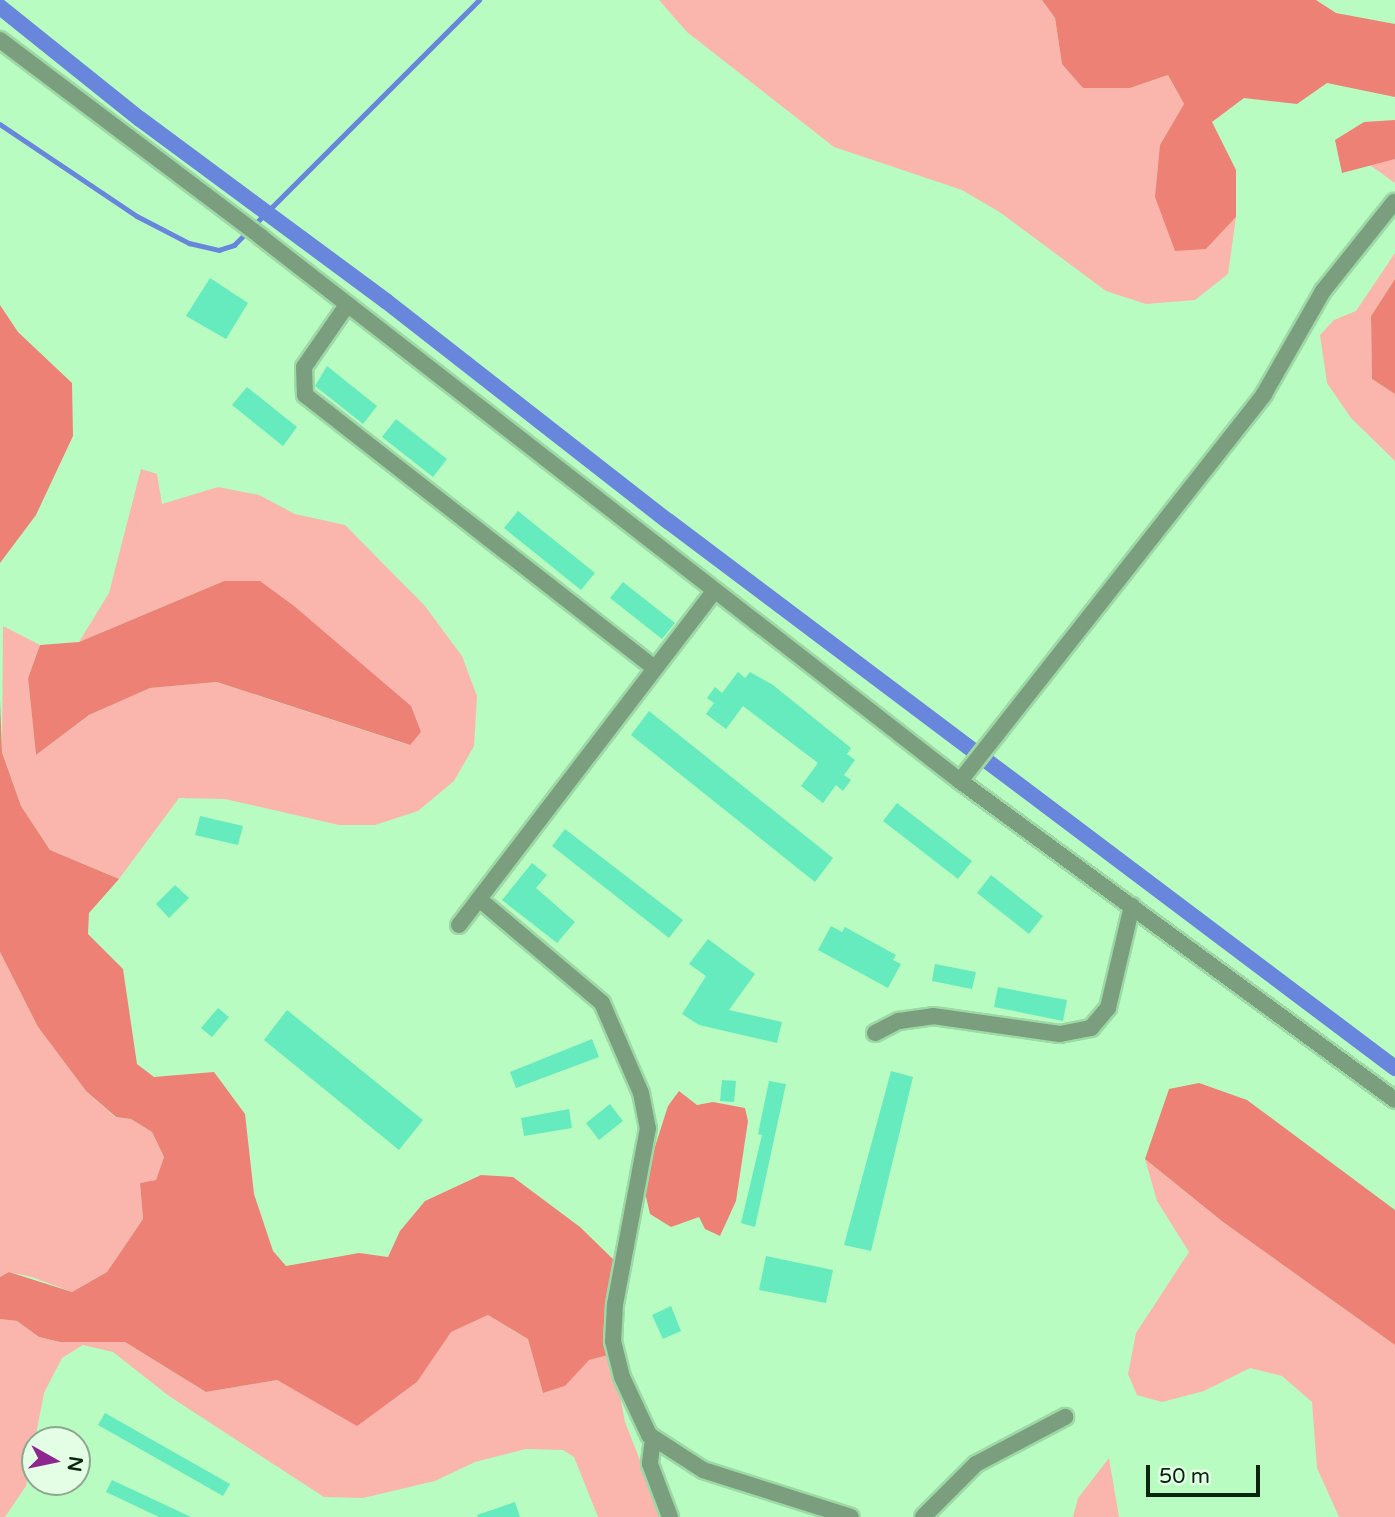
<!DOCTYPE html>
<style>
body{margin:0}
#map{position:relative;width:1395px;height:1517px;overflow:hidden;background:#b9fcc1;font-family:"Varela Round",sans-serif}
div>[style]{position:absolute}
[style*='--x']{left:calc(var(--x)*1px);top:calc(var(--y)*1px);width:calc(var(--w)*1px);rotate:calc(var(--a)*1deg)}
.green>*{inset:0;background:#fab6ad}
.forest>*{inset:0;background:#ee8175}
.stream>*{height:4.5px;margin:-2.25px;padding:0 2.25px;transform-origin:2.25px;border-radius:2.25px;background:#6786dc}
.canal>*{height:16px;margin:-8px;padding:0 8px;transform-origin:8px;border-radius:8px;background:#6786dc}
.building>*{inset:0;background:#65ebbe}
.roads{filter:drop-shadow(2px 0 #9dd9a5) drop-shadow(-2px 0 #9dd9a5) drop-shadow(0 2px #9dd9a5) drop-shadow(0 -2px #9dd9a5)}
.minor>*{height:16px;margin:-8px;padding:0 8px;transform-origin:8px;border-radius:8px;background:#7a9e7e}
span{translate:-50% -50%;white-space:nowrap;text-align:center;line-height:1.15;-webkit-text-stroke:7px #e4fee6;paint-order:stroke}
.north{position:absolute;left:21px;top:1426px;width:70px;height:70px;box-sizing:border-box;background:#e4fee6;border:2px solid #8ca790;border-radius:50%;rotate:99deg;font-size:19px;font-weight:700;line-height:28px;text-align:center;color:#09240f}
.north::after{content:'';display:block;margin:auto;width:24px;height:32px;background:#8d278e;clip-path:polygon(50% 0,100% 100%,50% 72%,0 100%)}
.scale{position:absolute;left:1146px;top:1465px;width:114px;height:32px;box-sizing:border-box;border:4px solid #09240f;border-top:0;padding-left:9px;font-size:21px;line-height:24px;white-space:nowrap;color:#09240f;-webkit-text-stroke:5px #e4fee6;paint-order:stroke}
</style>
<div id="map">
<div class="green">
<div style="clip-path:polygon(659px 0,1042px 0,1055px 18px,1062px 64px,1130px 88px,1168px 75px,1184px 104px,1160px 145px,1206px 249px,1236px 217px,1228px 274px,1195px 300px,1146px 304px,1106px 291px,1001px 213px,962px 190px,834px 147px,687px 32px)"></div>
<div style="clip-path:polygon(1395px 159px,1395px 183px,1367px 163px)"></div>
<div style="clip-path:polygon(1395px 253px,1395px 279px,1371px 316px,1372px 379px,1395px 394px,1395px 461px,1351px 418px,1327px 383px,1320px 335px,1334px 320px,1356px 311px)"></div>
<div style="clip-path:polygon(141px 469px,157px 474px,162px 504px,218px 487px,259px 495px,295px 514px,345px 525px,425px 606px,462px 656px,477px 696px,474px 746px,454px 781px,418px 811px,375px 825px,339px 825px,225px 799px,179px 798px,119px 879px,50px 850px,21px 806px,2px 751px,3px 626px,40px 645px,28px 678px,36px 755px,89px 715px,150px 688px,217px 682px,409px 745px,421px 732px,294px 606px,224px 581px,79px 642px,109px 593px)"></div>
<div style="clip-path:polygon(0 952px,38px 1027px,86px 1091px,115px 1117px,131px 1119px,152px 1132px,164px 1157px,156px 1180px,140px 1183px,143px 1219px,107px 1272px,72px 1292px,32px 1277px,9px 1272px,0 1277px)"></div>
<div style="clip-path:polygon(1145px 1159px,1223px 1222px,1395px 1345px,1395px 1517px,1339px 1517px,1317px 1468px,1312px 1402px,1282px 1376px,1250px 1368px,1204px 1391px,1162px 1402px,1137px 1395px,1128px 1374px,1136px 1333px,1189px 1252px,1157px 1201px)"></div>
<div style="clip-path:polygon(488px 1315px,528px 1339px,543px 1393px,565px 1386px,589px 1359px,612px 1354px,625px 1422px,662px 1517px,598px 1517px,574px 1457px,563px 1450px,526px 1449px,475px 1462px,435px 1481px,363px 1498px,324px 1497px,169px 1396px,113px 1352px,83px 1345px,62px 1358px,44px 1393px,26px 1486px,5px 1517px,0 1517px,0 1319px,17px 1321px,39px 1337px,60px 1342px,125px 1342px,206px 1392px,277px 1380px,357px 1425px,417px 1382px,450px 1332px)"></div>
<div style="clip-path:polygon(1109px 1458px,1119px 1517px,1073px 1517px,1078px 1498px)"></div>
</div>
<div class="forest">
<div style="clip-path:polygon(1042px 0,1316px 0,1336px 13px,1395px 24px,1395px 97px,1327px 83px,1297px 104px,1244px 98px,1212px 122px,1236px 170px,1236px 217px,1206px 249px,1175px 251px,1155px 197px,1160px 145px,1184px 104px,1168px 75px,1130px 88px,1083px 88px,1062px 64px,1055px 18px)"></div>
<div style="clip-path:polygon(1395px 120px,1395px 159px,1342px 173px,1335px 140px,1364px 122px)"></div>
<div style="clip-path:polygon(1395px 279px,1395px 394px,1372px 379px,1371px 316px)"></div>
<div style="clip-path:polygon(0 305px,18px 332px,72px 383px,73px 436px,36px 515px,0 563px)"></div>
<div style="clip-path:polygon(224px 581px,260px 581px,294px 606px,411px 706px,421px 732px,410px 745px,217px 682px,150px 688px,89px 715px,36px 755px,28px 678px,40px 645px,79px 642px)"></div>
<div style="clip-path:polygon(0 699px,2px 752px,21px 806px,50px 850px,119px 879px,89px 913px,88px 934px,123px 969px,137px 1064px,154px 1077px,214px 1072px,245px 1114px,254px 1194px,273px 1251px,286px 1266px,359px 1253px,388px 1257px,400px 1231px,425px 1201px,481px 1175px,513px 1177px,580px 1227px,618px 1264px,612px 1354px,589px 1360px,565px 1386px,543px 1393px,528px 1339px,488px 1315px,451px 1332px,417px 1382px,357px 1426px,277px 1380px,206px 1392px,125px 1342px,60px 1342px,39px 1337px,17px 1321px,0 1319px,0 1277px,9px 1272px,72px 1292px,107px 1272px,143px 1219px,140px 1183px,156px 1180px,164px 1157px,152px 1132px,131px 1119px,116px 1117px,86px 1091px,38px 1027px,0 952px)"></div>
<div style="clip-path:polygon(1199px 1083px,1247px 1100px,1395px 1210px,1395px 1345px,1223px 1222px,1145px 1159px,1169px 1089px)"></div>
<div style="clip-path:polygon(679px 1091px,697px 1105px,713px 1102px,745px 1108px,748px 1121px,736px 1201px,720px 1236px,705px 1229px,699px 1217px,671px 1227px,650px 1214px,643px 1184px,668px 1106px)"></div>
</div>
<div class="stream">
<div style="--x:0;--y:124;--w:165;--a:33.9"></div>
<div style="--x:137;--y:216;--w:59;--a:27.4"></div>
<div style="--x:189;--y:243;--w:31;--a:13"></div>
<div style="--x:219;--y:250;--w:16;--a:-18"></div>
<div style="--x:234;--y:245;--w:20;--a:-45"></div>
<div style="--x:254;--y:225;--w:318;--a:-45"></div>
</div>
<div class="canal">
<div style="--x:0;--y:7;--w:179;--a:38.7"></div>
<div style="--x:140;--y:119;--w:306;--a:36.5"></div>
<div style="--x:386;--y:301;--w:358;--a:38"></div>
<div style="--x:668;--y:521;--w:910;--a:36.96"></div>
</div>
<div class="building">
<div style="clip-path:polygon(210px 278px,248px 303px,226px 339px,186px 316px)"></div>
<div style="clip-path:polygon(327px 366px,377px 406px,363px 424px,315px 386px)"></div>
<div style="clip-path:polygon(247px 387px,297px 427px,283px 446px,232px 405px)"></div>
<div style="clip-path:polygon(396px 419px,447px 459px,433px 477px,382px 437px)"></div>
<div style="clip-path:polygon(518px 511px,595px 573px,581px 590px,504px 528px)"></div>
<div style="clip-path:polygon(623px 582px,675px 623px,662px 639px,610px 598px)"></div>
<div style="clip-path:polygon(738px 672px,745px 678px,750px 672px,773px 685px,851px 748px,847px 754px,855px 760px,844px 775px,851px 780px,843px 791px,836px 785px,823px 803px,801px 786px,818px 763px,743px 706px,726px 729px,706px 714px,714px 703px,707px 698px,715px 687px,722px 693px)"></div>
<div style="clip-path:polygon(649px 711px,833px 858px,815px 882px,631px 735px)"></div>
<div style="clip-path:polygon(897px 803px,972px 861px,958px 879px,883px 821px)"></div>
<div style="clip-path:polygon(200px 816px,243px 826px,238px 845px,195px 835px)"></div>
<div style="clip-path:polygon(565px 829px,683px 920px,669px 938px,552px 846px)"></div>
<div style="clip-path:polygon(532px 863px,547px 875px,536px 888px,575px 922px,557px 943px,502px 900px)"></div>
<div style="clip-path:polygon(991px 875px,1043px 916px,1029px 934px,977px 893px)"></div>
<div style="clip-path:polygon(175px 885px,189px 898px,169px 918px,156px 904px)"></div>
<div style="clip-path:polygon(831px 926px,842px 932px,845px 927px,896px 955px,893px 960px,901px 964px,888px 988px,818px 950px)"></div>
<div style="clip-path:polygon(708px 939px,755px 974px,729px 1010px,782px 1022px,777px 1043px,699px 1025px,682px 1014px,706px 976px,689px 964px)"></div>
<div style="clip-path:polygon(935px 964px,976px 972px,972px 989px,932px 981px)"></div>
<div style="clip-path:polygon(998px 987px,1067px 1000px,1063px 1021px,994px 1007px)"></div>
<div style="clip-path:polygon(218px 1008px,229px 1017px,212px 1037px,201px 1028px)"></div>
<div style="clip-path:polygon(287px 1010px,423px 1120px,399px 1150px,264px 1040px)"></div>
<div style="clip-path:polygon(592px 1039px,599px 1057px,516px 1088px,510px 1072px)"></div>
<div style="clip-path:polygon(891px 1071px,913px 1077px,871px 1251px,844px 1245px)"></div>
<div style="clip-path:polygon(722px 1080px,736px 1081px,734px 1102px,720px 1101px)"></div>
<div style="clip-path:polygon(769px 1081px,786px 1084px,755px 1227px,741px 1223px,762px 1135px,758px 1134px)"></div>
<div style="clip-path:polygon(610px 1104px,623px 1121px,599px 1140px,586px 1123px)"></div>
<div style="clip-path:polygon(569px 1109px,572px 1128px,524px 1136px,521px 1118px)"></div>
<div style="clip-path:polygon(766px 1256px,833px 1270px,826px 1303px,759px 1290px)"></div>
<div style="clip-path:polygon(671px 1306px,681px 1331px,663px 1339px,652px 1315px)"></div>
<div style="clip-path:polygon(105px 1413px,230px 1484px,223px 1496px,98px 1425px)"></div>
<div style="clip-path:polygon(112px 1480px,191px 1517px,159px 1517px,106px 1492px)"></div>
<div style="clip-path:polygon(515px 1502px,520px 1517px,478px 1517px,477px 1515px)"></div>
</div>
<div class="roads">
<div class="minor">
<div style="--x:0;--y:40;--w:327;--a:37"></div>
<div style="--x:261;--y:237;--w:886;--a:37.89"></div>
<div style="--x:960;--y:781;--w:539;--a:36.25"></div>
<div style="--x:347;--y:305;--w:75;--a:124.7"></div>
<div style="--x:304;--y:367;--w:28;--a:88"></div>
<div style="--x:305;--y:395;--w:443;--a:38"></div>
<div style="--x:960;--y:781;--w:492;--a:-51.8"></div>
<div style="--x:1264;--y:394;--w:119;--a:-60.2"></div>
<div style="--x:1323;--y:291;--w:114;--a:-51.4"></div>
<div style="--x:479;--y:899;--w:161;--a:40.2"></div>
<div style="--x:602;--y:1003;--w:98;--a:66.6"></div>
<div style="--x:641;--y:1093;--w:36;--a:79"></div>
<div style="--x:648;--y:1128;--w:179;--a:100.6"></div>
<div style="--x:615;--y:1304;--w:37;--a:93"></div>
<div style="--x:613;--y:1341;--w:37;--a:76"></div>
<div style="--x:622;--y:1377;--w:64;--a:65"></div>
<div style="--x:649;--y:1435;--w:64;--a:32.9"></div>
<div style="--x:703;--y:1470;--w:155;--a:17.6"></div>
<div style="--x:459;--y:925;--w:419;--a:-52.6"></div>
<div style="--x:875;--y:1033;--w:27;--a:-27"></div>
<div style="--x:899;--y:1021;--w:34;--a:-8"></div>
<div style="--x:933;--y:1016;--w:128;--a:8.1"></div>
<div style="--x:1060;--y:1034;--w:32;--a:-11"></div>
<div style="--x:1091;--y:1028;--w:26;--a:-50"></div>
<div style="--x:1108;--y:1008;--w:105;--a:-76.8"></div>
<div style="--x:653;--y:1438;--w:26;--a:97"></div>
<div style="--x:650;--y:1464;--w:57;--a:69.3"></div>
<div style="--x:923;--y:1517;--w:75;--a:-45"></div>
<div style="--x:976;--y:1464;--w:101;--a:-27.8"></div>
</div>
</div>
<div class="north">N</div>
<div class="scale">50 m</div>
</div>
